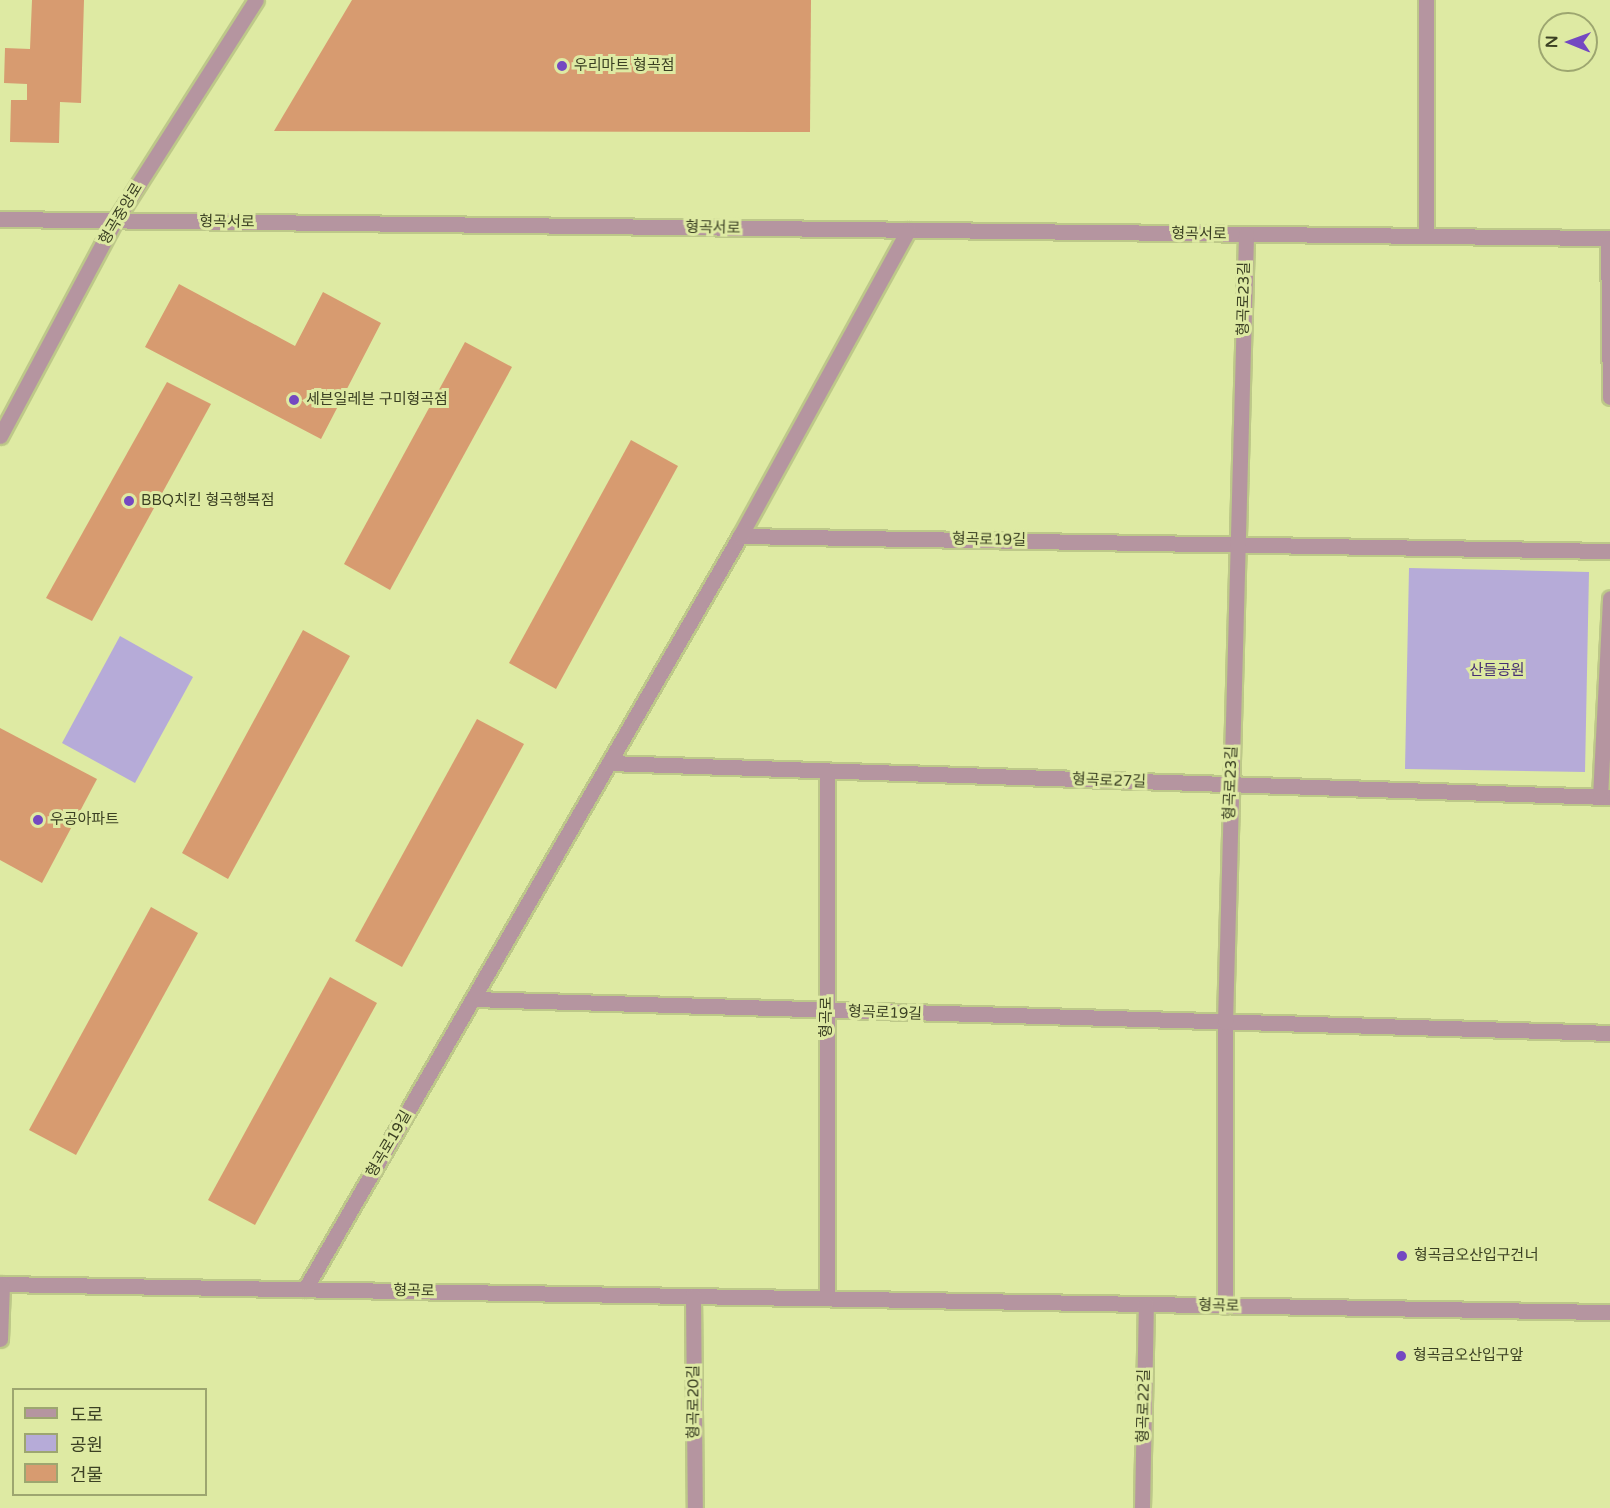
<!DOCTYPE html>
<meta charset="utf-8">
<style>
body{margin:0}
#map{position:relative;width:1610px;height:1508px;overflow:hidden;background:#deeaa3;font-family:"Varela Round","Noto Sans KR",sans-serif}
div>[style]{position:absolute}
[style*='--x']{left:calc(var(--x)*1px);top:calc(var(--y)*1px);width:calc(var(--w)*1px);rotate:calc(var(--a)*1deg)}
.green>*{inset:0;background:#b6abd8}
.building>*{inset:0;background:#d79b70}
.roads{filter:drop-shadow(2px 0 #bdc889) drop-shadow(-2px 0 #bdc889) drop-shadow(0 2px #bdc889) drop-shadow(0 -2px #bdc889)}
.minor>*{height:15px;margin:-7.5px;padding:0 7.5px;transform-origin:7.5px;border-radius:7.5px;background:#b595a0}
.dots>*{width:16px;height:16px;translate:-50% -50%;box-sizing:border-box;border:3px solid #deeaa3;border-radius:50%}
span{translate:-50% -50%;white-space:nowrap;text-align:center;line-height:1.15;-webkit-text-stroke:6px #deeaa3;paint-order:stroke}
.poi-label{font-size:15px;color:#3b4023}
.left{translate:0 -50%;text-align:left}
.street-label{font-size:15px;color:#3b4023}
.park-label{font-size:15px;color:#462f73}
.legend{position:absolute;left:12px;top:1388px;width:195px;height:108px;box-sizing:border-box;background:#deeaa3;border:2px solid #9da670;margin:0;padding:8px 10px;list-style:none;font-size:18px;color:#3b4023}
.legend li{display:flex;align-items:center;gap:12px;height:30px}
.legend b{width:30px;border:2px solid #9da670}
.north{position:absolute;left:1538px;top:12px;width:60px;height:60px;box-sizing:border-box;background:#deeaa3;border:2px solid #9da670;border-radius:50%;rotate:271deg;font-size:16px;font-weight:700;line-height:24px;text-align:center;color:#3b4023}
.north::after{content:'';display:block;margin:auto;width:21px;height:27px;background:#7449c1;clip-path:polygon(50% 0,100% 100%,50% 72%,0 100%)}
</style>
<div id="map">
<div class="green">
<div style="clip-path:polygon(1409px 568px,1589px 572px,1585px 772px,1405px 769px)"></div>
<div style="clip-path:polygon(120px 636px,193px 677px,135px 783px,62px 743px)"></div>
</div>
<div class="building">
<div style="clip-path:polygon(32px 0,84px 0,81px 103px,60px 102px,59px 143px,10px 142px,11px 100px,27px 100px,27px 84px,4px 83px,5px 48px,30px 49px)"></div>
<div style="clip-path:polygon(352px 0,811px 0,810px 132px,274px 131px)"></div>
<div style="clip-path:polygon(179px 284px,295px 346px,323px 292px,381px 323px,321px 439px,145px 347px)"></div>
<div style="clip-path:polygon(465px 342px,512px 367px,390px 590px,344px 564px)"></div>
<div style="clip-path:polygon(167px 382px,211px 404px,92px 621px,46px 598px)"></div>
<div style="clip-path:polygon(631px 440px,678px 466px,556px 689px,509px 663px)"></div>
<div style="clip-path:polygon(303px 630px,350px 656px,228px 879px,182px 853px)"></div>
<div style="clip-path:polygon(477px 719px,524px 744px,402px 967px,355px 941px)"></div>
<div style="clip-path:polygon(0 728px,97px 779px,42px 883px,0 860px)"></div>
<div style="clip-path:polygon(151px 907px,198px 933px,76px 1155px,29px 1130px)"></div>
<div style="clip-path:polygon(330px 977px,377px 1003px,255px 1225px,208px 1200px)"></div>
</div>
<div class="roads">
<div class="minor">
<div style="--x:0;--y:219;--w:1610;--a:0.68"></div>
<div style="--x:1426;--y:236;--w:236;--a:-90"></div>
<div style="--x:1608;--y:238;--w:159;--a:89.3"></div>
<div style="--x:0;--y:436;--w:244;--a:-61.9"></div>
<div style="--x:115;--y:221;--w:262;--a:-57.5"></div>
<div style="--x:740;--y:536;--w:870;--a:0.99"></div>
<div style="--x:609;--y:763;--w:1002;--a:1.95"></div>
<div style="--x:827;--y:772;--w:526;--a:90"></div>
<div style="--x:1600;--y:797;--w:199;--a:-87.1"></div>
<div style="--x:473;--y:999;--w:1138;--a:1.71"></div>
<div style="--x:0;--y:1284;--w:1610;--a:1"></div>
<div style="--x:305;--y:1289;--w:870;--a:-59.99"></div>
<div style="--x:740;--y:536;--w:349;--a:-61.2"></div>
<div style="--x:693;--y:1296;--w:212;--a:89.5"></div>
<div style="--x:1225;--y:1306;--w:284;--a:-90"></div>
<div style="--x:1225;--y:1022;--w:788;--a:-88.47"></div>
<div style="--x:0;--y:1339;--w:55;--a:-87.9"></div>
<div style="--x:1142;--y:1508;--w:204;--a:-88.9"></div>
</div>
</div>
<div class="dots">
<div style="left:562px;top:66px;background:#7449c1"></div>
<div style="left:294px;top:400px;background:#7449c1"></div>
<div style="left:129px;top:501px;background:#7449c1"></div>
<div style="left:38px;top:820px;background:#7449c1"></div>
<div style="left:1402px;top:1256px;background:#7449c1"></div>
<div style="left:1401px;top:1356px;background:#7449c1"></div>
</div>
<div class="poi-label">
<span class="left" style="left:574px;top:66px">우리마트 형곡점</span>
<span class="left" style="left:306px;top:400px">세븐일레븐 구미형곡점</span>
<span class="left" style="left:141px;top:501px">BBQ치킨 형곡행복점</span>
<span class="left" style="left:50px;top:820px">우공아파트</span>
<span class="left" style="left:1414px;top:1256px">형곡금오산입구건너</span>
<span class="left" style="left:1413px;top:1356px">형곡금오산입구앞</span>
</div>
<div class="street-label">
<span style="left:121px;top:214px;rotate:-59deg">형곡중앙로</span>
<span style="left:227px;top:222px;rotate:1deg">형곡서로</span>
<span style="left:713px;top:228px;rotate:1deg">형곡서로</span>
<span style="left:1199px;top:234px;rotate:1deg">형곡서로</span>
<span style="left:1244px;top:299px;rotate:-89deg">형곡로23길</span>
<span style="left:989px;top:540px;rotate:1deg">형곡로19길</span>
<span style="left:1109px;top:781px;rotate:2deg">형곡로27길</span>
<span style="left:1231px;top:783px;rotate:-88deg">형곡로23길</span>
<span style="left:885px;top:1013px;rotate:2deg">형곡로19길</span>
<span style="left:827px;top:1017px;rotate:-90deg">형곡로</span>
<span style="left:389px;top:1144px;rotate:-60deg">형곡로19길</span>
<span style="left:414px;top:1291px;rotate:1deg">형곡로</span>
<span style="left:1219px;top:1306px;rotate:1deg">형곡로</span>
<span style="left:694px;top:1402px;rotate:-90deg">형곡로20길</span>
<span style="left:1144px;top:1406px;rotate:-89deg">형곡로22길</span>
</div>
<div class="park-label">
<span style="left:1497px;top:671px">산들공원</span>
</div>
<ul class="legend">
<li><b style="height:8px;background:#b595a0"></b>도로</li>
<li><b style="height:16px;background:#b6abd8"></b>공원</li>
<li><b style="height:16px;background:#d79b70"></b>건물</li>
</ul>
<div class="north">N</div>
</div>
